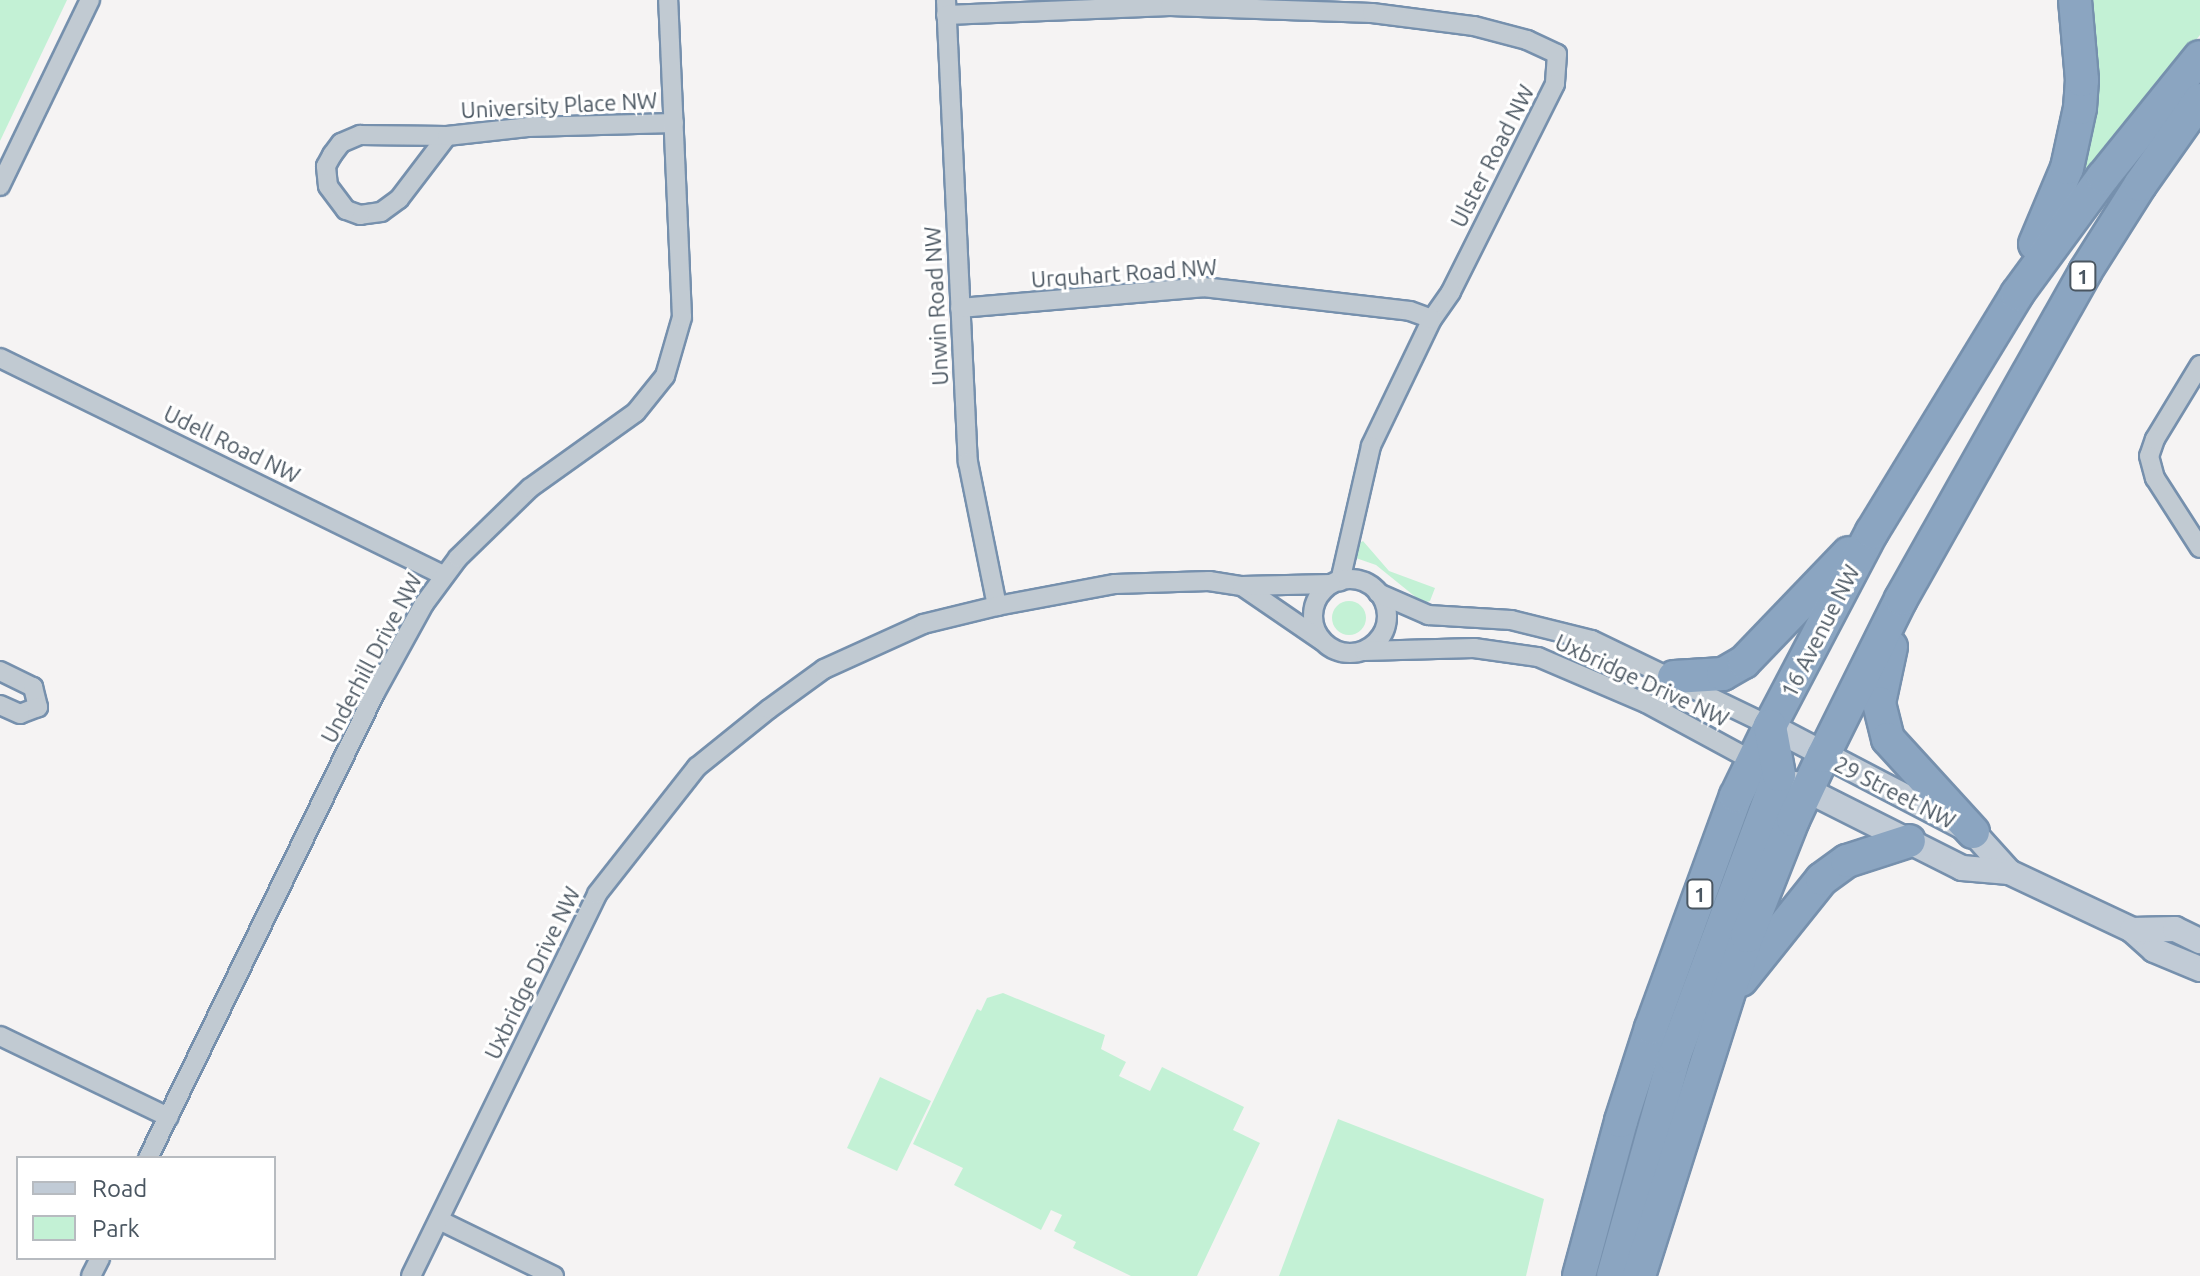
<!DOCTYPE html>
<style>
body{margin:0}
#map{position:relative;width:2200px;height:1276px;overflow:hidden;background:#f5f3f3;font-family:Ubuntu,sans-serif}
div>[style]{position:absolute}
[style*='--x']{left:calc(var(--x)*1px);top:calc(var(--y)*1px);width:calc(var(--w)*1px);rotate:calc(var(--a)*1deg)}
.green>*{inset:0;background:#c3f1d5}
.round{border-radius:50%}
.roads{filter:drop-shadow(2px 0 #7690ad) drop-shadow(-2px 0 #7690ad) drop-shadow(0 2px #7690ad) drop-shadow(0 -2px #7690ad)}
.street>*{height:18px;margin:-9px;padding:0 9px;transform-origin:9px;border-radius:9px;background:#c1cad2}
.street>.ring{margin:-9px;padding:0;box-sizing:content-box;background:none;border:18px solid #c1cad2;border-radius:50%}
.secondary>*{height:24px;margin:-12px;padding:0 12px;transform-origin:12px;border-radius:12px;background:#c1cbd6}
.highway>*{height:32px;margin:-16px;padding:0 16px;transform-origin:16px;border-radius:16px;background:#8ba5c1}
span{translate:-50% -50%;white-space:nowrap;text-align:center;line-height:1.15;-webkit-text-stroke:6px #fff;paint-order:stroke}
.shield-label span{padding:2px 6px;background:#fff;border:2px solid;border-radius:6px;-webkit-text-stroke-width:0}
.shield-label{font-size:20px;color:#4a5661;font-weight:700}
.street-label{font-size:22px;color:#4a5661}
.legend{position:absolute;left:16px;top:1156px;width:260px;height:104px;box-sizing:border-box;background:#fff;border:2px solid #b7bbc0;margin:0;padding:10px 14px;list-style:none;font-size:24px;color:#4a5661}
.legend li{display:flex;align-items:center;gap:16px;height:40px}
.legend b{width:40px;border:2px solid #b7bbc0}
</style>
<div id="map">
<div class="green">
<div style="clip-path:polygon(0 0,67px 0,0 141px)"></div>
<div style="clip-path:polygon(2093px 0,2200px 0,2200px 35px,2073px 197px,2096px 107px,2099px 75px)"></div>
<div style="clip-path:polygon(1363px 541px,1389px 571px,1435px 588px,1430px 601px,1423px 603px,1376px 565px,1353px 557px,1356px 545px)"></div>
<div class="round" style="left:1332px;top:601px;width:34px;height:34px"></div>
<div style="clip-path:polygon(1003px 993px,1105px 1035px,1101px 1049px,1126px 1062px,1119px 1076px,1150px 1091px,1162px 1067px,1244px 1107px,1233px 1130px,1260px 1143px,1197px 1276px,1131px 1276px,1073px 1248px,1076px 1242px,1054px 1231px,1062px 1215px,1051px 1210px,1041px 1230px,954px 1185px,963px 1168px,913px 1144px,977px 1009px,981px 1011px,987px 998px)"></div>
<div style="clip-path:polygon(880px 1077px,931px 1101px,897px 1171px,847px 1148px)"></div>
<div style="clip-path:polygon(1338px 1119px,1544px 1199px,1526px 1276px,1279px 1276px)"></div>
</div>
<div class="roads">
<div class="street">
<div style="--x:946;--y:0;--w:463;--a:87.3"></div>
<div style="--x:968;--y:462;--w:147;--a:78.6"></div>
<div style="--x:946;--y:15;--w:224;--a:-2.3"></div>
<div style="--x:1170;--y:6;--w:202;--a:2"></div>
<div style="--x:1372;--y:13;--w:103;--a:7.3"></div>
<div style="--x:1474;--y:26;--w:55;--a:14.8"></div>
<div style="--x:1527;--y:40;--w:33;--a:25"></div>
<div style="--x:1557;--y:54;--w:30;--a:94"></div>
<div style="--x:1555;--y:84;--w:233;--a:116.6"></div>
<div style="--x:1451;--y:292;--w:33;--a:125"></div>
<div style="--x:1432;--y:319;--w:141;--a:115.7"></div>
<div style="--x:1371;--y:446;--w:139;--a:102.9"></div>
<div style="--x:447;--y:136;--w:79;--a:127.3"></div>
<div style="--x:399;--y:199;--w:22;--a:144"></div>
<div style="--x:381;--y:212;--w:21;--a:172"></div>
<div style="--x:360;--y:215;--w:15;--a:-160"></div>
<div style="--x:346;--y:210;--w:30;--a:-127"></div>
<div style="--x:328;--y:186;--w:20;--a:-96"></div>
<div style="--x:326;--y:166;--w:13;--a:-61"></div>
<div style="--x:332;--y:155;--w:15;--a:-53"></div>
<div style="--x:341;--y:143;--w:21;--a:-23"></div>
<div style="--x:360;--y:135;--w:87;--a:0.7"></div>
<div style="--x:447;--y:136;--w:81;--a:-6.3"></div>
<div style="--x:528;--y:127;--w:146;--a:-1.6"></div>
<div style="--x:0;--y:186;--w:207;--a:-64.2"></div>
<div style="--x:960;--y:308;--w:244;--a:-4.9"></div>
<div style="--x:1203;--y:287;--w:208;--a:6.6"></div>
<div style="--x:1410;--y:311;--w:23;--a:20"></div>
<div style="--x:0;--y:358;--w:493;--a:26.1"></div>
<div style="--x:2200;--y:365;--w:87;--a:121.3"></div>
<div style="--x:2155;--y:439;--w:18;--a:109"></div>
<div style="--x:2149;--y:456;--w:23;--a:75"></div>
<div style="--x:2155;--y:478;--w:83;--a:57.3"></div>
<div class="ring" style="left:1313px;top:579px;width:56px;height:56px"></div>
<div style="--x:1242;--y:586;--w:97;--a:34.5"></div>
<div style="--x:1378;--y:593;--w:55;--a:23.7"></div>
<div style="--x:1428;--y:615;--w:83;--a:3.4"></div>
<div style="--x:1511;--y:620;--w:83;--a:13.9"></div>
<div style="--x:1592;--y:640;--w:198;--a:25.8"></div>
<div style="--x:1364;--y:651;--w:110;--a:-1.6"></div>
<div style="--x:1474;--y:648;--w:65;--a:8"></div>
<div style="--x:1538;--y:657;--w:117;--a:23.1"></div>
<div style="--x:1646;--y:703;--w:122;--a:28.5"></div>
<div style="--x:0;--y:671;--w:37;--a:26"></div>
<div style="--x:33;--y:687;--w:21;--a:76"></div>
<div style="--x:38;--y:707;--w:19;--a:159"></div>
<div style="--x:20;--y:714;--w:22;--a:-156"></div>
<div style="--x:0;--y:1036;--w:187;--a:25.7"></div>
<div style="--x:148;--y:1158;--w:517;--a:-63.98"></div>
<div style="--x:375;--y:693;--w:102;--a:-61.2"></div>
<div style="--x:424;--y:604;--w:57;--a:-53.5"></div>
<div style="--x:458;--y:558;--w:100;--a:-44.2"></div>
<div style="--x:530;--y:488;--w:130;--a:-35.6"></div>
<div style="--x:636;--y:412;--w:46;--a:-51.1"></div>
<div style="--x:665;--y:376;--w:61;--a:-73.9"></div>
<div style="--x:682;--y:317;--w:317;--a:-92.5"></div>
<div style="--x:439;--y:1220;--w:128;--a:26"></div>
<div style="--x:91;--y:1276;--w:20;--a:-63"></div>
<div style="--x:411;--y:1276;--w:425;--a:-64"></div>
<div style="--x:597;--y:894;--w:162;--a:-51.8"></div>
<div style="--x:697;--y:767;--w:92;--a:-38.9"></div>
<div style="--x:769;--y:709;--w:68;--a:-36"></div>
<div style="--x:824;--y:669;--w:109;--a:-24.4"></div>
<div style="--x:923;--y:624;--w:76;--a:-13.7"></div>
<div style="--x:997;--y:606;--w:120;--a:-10.6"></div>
<div style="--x:1115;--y:584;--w:94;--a:-1.8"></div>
<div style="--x:1209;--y:581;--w:33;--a:9"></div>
<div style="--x:1242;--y:586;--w:89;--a:-1.3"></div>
</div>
<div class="secondary">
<div style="--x:1770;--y:726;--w:229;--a:27.6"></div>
<div style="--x:1973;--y:832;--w:54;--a:48"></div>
<div style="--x:1795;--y:784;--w:187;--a:26.7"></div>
<div style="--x:1962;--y:868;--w:47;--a:4.9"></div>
<div style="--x:2009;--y:872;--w:136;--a:25.2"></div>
<div style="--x:2132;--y:930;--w:30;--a:42"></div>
<div style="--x:2154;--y:950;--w:50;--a:22.4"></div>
<div style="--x:2132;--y:930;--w:43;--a:-1.3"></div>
<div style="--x:2175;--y:929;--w:28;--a:26"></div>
</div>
<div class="highway">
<div style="--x:2035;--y:244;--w:82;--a:-67.2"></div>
<div style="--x:2067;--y:168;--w:61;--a:-77.8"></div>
<div style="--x:2080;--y:108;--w:28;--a:-86"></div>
<div style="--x:2082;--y:80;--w:80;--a:-95"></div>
<div style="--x:1891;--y:647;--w:57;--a:102.1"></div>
<div style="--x:1879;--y:703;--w:37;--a:76"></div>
<div style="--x:1888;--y:739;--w:126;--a:47.6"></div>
<div style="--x:1674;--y:677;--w:49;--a:-3.5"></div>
<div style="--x:1723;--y:674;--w:24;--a:-30"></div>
<div style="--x:1744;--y:662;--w:151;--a:-46.1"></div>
<div style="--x:1741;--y:980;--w:129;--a:-51.3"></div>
<div style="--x:1822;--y:879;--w:31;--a:-36"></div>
<div style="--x:1847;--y:861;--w:65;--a:-17.9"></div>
<div style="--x:1579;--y:1276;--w:161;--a:-74.8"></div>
<div style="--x:1621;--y:1121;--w:98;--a:-72.1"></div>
<div style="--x:1651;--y:1028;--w:247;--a:-69.9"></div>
<div style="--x:1736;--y:796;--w:78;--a:-64.1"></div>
<div style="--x:1770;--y:726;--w:219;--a:-62.3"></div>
<div style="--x:1872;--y:532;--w:279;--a:-58.6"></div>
<div style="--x:2017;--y:294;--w:145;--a:-53.7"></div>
<div style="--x:2103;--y:177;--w:154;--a:-51.1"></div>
<div style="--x:1613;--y:1276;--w:227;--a:-74.4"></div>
<div style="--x:1674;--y:1057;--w:301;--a:-69.6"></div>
<div style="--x:1779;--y:775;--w:50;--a:-100.4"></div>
<div style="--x:1639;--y:1276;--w:357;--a:-72.4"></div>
<div style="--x:1747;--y:936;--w:125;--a:-68.4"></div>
<div style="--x:1793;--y:820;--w:71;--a:-64.9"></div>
<div style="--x:1823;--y:756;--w:175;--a:-63.6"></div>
<div style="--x:1901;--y:599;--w:375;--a:-60.6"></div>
<div style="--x:2085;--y:272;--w:103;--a:-57.7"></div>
<div style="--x:2140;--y:185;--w:104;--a:-54.8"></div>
</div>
</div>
<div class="shield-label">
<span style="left:2083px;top:276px">1</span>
<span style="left:1700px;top:894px">1</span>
</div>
<div class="street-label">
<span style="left:559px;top:105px;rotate:-3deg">University Place NW</span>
<span style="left:1492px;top:156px;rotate:-63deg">Ulster Road NW</span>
<span style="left:1124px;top:273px;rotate:-4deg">Urquhart Road NW</span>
<span style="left:936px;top:306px;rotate:-93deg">Unwin Road NW</span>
<span style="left:232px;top:444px;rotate:26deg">Udell Road NW</span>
<span style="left:1820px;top:631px;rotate:-63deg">16 Avenue NW</span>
<span style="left:371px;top:658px;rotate:-62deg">Underhill Drive NW</span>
<span style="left:1642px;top:680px;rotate:25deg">Uxbridge Drive NW</span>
<span style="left:1895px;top:792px;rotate:27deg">29 Street NW</span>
<span style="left:532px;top:973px;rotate:-64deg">Uxbridge Drive NW</span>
</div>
<ul class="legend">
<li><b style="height:10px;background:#c1cbd6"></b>Road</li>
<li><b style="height:22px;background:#c3f1d5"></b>Park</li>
</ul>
</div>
